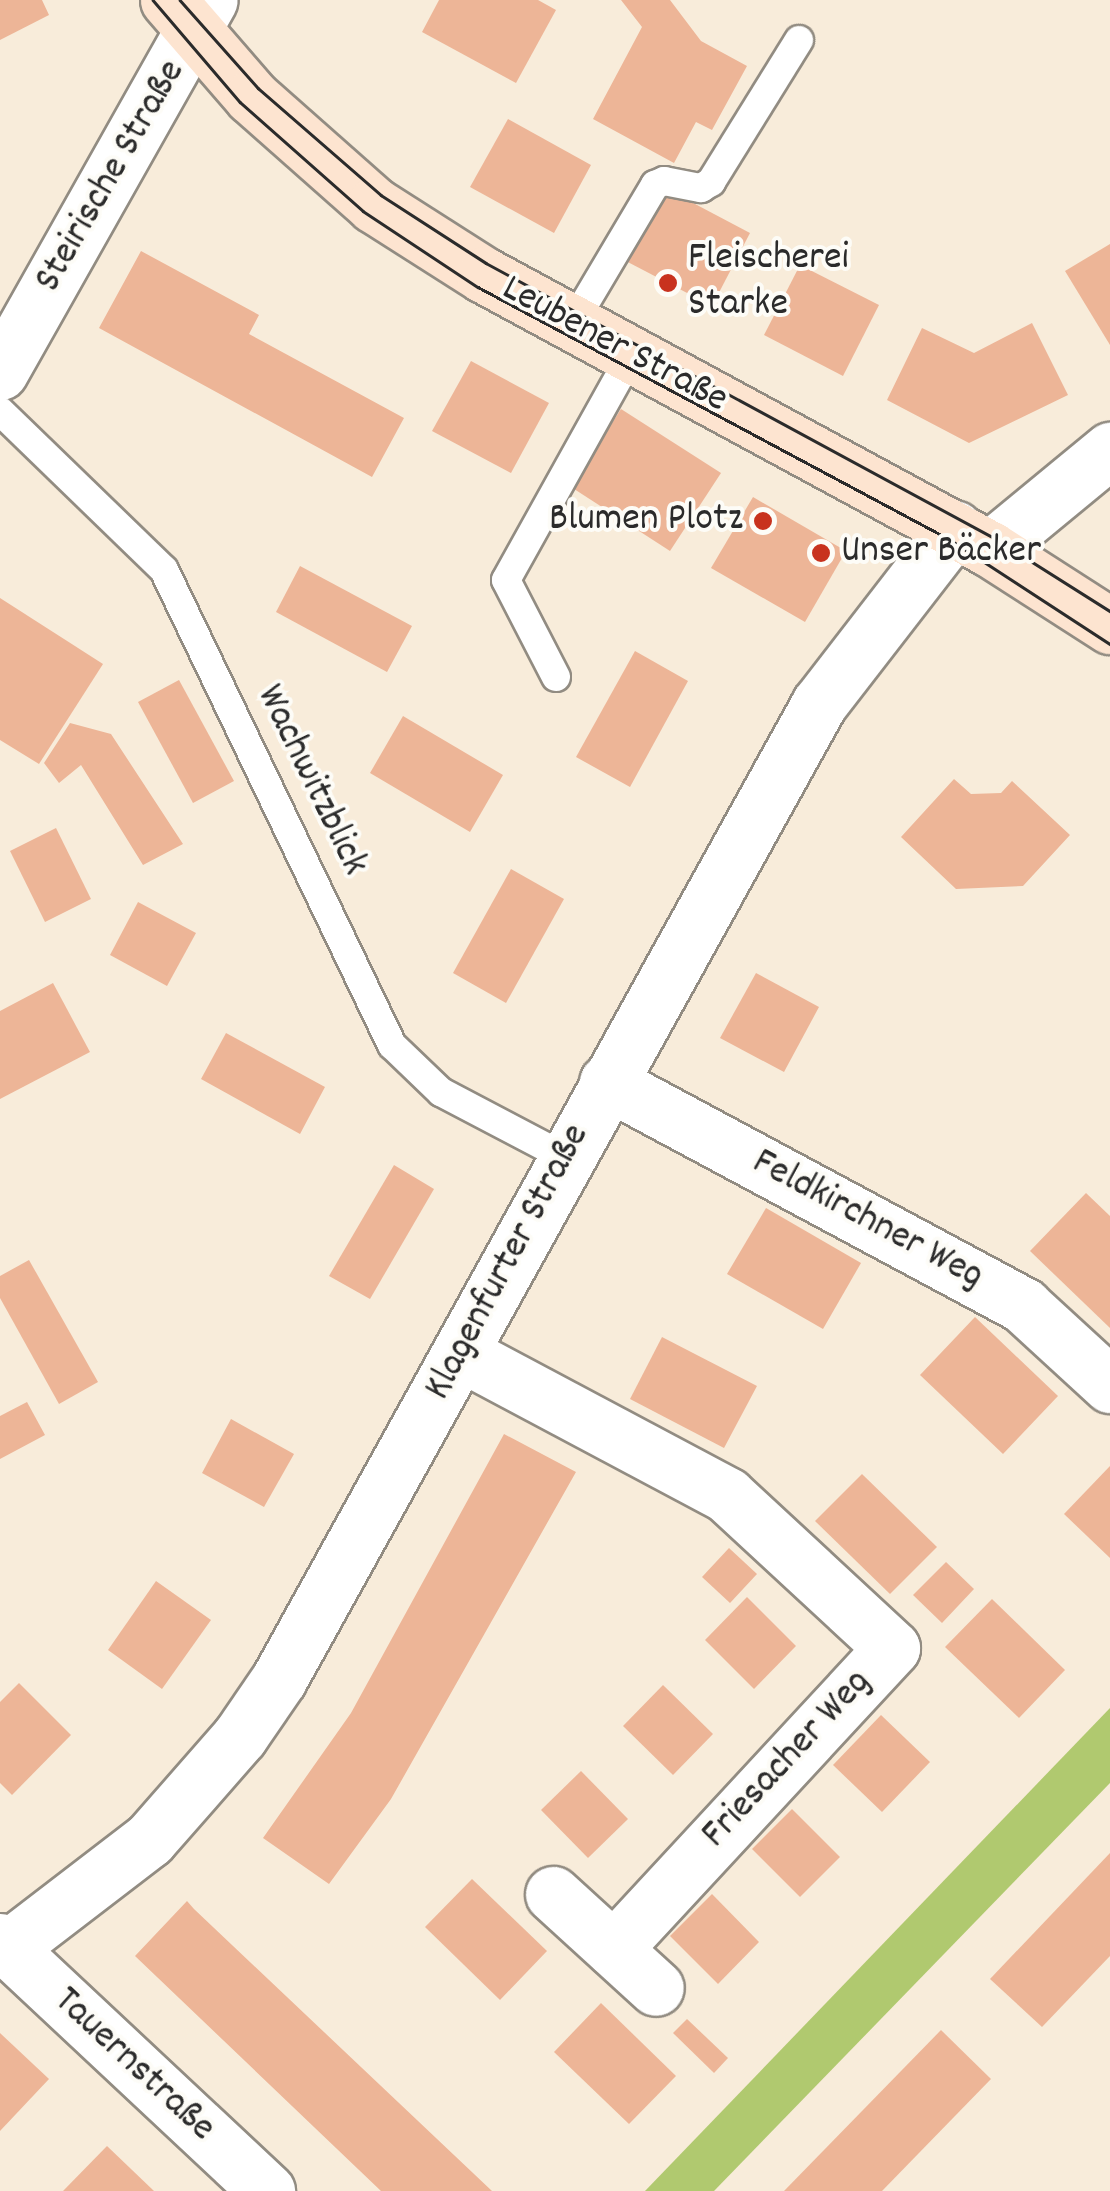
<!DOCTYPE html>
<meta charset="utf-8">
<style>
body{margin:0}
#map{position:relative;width:1110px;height:2191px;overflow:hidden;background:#f8ecda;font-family:Dekko,sans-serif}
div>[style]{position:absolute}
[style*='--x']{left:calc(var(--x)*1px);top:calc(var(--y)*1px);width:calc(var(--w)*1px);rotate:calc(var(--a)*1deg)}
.green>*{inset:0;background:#b0c96f}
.building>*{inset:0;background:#edb597}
.roads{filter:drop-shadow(2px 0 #928c82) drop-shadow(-2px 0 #928c82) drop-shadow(0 2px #928c82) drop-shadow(0 -2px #928c82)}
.lane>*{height:28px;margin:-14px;padding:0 14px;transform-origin:14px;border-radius:14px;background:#fff}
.street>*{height:55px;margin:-27.5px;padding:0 27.5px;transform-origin:27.5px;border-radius:27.5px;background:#fff}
.secondary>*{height:55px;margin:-27.5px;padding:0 27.5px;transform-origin:27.5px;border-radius:27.5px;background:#fde4d0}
.tram>*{height:2.5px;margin:-1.25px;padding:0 1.25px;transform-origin:1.25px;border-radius:1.25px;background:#2b2b2b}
.dots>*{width:28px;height:28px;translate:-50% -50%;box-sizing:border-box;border:5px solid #fdfcf7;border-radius:50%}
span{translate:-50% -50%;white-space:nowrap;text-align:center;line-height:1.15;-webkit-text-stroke:8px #fdfcf7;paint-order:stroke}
.street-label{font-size:40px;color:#2b2b2b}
.poi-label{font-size:40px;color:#2b2b2b}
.left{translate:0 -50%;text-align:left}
.right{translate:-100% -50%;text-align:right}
</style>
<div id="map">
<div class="green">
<div style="clip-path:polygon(1110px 1708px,1110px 1783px,714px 2191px,645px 2191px)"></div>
</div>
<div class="building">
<div style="clip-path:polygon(0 0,42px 0,49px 15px,0 40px)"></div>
<div style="clip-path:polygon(439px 0,538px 0,556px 10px,516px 83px,422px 32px)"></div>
<div style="clip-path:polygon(621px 0,670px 0,701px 41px,747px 66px,712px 130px,696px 122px,674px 163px,593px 119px,642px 27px)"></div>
<div style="clip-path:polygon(508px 119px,591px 165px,554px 233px,470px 187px)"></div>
<div style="clip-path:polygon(661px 186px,750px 233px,712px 306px,622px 259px)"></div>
<div style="clip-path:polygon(1110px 244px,1110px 345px,1065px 271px)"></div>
<div style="clip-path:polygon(141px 251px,259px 315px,249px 334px,404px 418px,372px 477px,99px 328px)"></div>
<div style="clip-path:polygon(800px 265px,879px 305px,843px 376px,764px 335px)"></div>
<div style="clip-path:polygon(1032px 323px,1068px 395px,969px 443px,887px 400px,922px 328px,974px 353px)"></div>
<div style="clip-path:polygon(471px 361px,549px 403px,511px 473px,432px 431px)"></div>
<div style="clip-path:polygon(621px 409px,721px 473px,670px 551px,571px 487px)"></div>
<div style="clip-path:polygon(753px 497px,846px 551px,805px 622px,711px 568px)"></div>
<div style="clip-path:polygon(300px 566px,412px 626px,387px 672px,276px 612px)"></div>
<div style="clip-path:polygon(0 598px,103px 664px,39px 764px,0 740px)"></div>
<div style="clip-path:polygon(635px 651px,688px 681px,630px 787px,576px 757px)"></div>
<div style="clip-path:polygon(179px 680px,234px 781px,193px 803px,138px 702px)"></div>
<div style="clip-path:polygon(403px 716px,503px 775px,470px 832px,370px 773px)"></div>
<div style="clip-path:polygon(70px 723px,111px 734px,183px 844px,143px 865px,81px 765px,59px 783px,44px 763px)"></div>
<div style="clip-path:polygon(954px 779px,971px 794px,1001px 793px,1012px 781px,1070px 835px,1023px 886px,956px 889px,901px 837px)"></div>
<div style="clip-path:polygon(56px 828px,91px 899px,45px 922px,10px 851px)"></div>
<div style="clip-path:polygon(511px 869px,564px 899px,506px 1003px,453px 973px)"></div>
<div style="clip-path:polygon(138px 902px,196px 933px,167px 986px,110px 955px)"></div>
<div style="clip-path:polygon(756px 973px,819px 1007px,784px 1072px,720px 1038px)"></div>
<div style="clip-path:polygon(53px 983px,90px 1052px,0 1099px,0 1011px)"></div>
<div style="clip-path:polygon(226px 1033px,325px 1087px,300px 1134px,201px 1079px)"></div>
<div style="clip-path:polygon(394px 1165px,434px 1189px,370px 1299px,329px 1276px)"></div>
<div style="clip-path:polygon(1086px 1193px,1110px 1216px,1110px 1328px,1030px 1251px)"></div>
<div style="clip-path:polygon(766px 1208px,861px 1263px,823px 1329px,727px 1274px)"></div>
<div style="clip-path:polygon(29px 1260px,98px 1382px,59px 1404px,0 1298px,0 1276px)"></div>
<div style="clip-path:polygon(975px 1317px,1058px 1396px,1003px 1454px,920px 1375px)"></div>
<div style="clip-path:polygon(662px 1337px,757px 1386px,724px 1448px,630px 1399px)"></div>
<div style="clip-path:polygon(27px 1402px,45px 1435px,0 1459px,0 1416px)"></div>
<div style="clip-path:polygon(231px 1419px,294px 1454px,264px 1507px,202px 1473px)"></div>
<div style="clip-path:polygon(504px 1434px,576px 1472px,391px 1799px,329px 1884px,263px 1838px,351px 1713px)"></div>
<div style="clip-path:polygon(1110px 1466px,1110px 1558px,1064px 1514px)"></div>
<div style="clip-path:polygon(862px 1474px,937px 1547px,890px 1594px,815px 1521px)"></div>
<div style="clip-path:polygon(729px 1548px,757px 1574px,730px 1603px,702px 1577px)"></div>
<div style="clip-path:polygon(946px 1562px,974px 1589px,942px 1623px,913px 1595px)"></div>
<div style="clip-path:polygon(156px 1581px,211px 1620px,162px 1689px,108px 1650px)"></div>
<div style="clip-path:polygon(747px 1597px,796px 1646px,754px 1689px,705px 1640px)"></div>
<div style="clip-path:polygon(992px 1599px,1065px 1670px,1019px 1718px,945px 1647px)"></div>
<div style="clip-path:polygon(19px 1683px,71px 1735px,12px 1795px,0 1783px,0 1702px)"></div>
<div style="clip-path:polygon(663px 1685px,713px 1734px,673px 1775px,623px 1726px)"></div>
<div style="clip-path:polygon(881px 1715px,930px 1762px,882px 1812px,833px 1765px)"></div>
<div style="clip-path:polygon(581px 1771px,628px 1819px,588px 1858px,541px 1810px)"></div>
<div style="clip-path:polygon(792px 1809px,840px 1857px,800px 1897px,752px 1849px)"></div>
<div style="clip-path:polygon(1110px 1853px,1110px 1956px,1042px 2027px,990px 1979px)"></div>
<div style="clip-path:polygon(472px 1879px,547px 1951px,500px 2000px,425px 1927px)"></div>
<div style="clip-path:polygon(712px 1894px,759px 1942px,718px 1984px,670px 1936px)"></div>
<div style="clip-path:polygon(187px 1901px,194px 1909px,492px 2191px,381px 2191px,201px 2019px,135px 1956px)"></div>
<div style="clip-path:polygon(601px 2003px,676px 2076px,629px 2124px,554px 2052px)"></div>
<div style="clip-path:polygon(687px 2019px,728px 2058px,714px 2073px,673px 2033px)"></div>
<div style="clip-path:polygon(941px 2030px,991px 2079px,882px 2191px,784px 2191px)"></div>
<div style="clip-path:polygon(0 2033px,49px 2079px,0 2131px)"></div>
<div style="clip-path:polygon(107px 2146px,154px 2191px,63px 2191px)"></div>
</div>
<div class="roads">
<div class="lane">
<div style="--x:573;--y:323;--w:161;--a:-59.3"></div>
<div style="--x:655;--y:185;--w:10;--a:-24"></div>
<div style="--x:664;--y:181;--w:38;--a:11"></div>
<div style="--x:701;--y:188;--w:12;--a:-31"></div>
<div style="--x:711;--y:182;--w:167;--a:-58.2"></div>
<div style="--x:0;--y:411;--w:228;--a:44.1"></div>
<div style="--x:164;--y:570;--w:527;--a:64.36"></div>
<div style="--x:392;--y:1045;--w:68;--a:43.8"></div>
<div style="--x:441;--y:1092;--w:140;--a:27.7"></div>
<div style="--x:556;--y:677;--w:109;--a:-117.3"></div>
<div style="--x:506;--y:580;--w:257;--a:-60.9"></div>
</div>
<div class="street">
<div style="--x:0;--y:372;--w:427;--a:-60.6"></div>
<div style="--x:990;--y:549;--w:156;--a:-39.5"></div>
<div style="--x:607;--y:1082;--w:473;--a:28.2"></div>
<div style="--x:1024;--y:1306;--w:117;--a:42.6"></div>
<div style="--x:462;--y:1354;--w:300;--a:28"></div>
<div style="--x:727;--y:1495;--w:225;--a:42.8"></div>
<div style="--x:892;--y:1648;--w:410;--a:132.8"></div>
<div style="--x:553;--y:1894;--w:139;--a:42.4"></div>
<div style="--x:0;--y:1941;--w:366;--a:43.1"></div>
<div style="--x:8;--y:1948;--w:178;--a:-37.5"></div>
<div style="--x:149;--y:1840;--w:138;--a:-48.8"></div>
<div style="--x:240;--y:1736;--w:69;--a:-55.6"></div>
<div style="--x:279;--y:1679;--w:1115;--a:-61.02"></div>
<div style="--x:819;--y:704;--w:222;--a:-52.3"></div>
</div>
<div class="secondary">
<div style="--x:168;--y:0;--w:128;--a:49.1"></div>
<div style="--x:252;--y:97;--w:163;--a:41.5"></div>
<div style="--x:374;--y:205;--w:130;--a:32.5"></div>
<div style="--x:484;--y:275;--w:575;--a:28.44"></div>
<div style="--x:990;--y:549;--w:143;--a:32.7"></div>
</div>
</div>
<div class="tram">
<div style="--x:153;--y:0;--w:134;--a:49.5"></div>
<div style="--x:240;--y:102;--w:164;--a:41.5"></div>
<div style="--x:363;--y:211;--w:138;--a:33.5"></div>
<div style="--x:478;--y:287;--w:534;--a:28.15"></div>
<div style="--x:949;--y:539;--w:192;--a:33.1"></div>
<div style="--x:180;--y:0;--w:118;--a:48.4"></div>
<div style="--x:258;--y:88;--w:163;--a:41"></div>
<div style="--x:381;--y:195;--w:125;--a:32.9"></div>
<div style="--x:486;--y:263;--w:580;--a:28.42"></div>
<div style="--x:996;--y:539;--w:135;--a:32.3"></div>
</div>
<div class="dots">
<div style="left:668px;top:283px;background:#c8321e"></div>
<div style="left:763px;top:521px;background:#c8321e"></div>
<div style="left:821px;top:553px;background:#c8321e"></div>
</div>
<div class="street-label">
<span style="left:112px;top:177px;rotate:-60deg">Steirische Straße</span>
<span style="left:614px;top:346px;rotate:28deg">Leubener Straße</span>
<span style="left:310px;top:781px;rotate:64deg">Wachwitzblick</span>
<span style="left:867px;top:1221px;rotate:28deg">Feldkirchner Weg</span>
<span style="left:509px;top:1263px;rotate:-62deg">Klagenfurter Straße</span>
<span style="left:788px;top:1760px;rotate:-47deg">Friesacher Weg</span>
<span style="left:133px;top:2066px;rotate:43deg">Tauernstraße</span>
</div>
<div class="poi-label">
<span class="left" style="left:688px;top:283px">Fleischerei<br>Starke</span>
<span class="right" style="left:743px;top:521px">Blumen Plotz</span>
<span class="left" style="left:841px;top:553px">Unser Bäcker</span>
</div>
</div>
